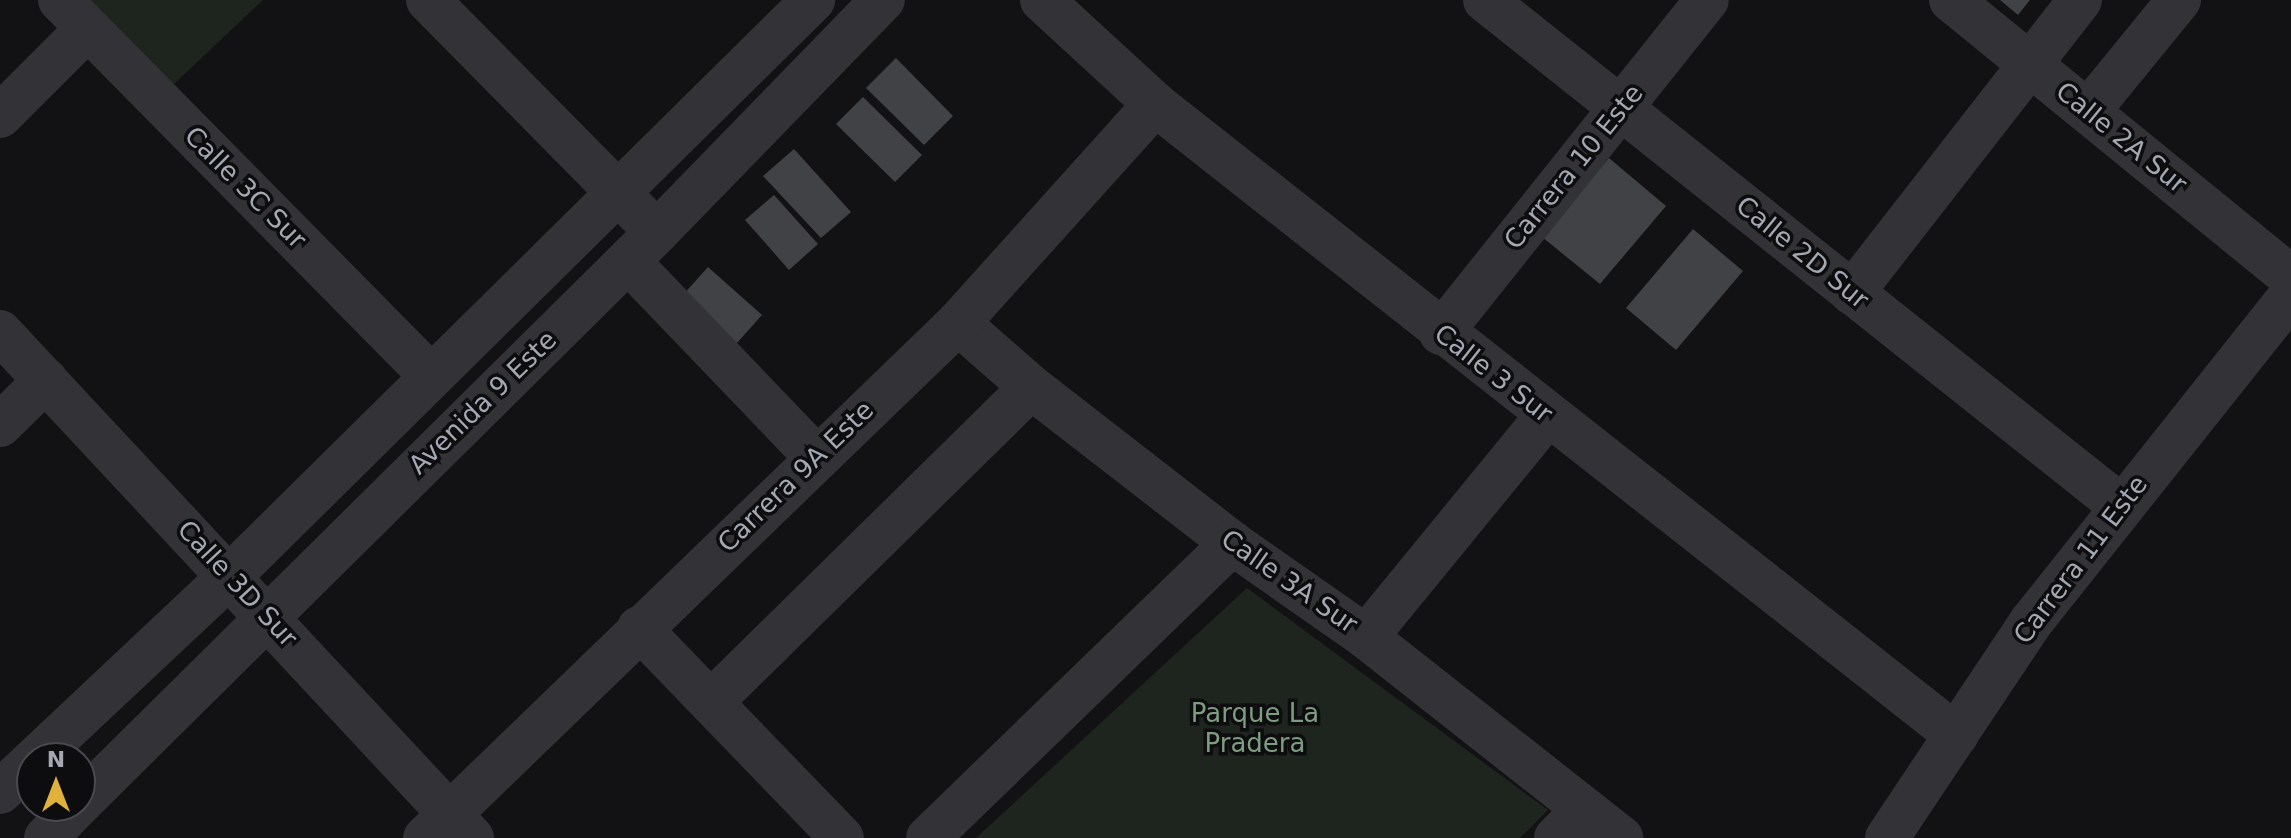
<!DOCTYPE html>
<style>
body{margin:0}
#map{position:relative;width:2291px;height:838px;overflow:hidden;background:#121113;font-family:"DejaVu Sans",sans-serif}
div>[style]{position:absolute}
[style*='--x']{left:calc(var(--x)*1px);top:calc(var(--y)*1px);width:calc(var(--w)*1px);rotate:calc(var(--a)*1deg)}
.green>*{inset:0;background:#1e251f}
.building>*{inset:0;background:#414246}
.minor>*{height:44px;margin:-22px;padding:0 22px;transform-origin:22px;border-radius:22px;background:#333337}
span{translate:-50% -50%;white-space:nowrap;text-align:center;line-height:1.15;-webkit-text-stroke:7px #0d0c0e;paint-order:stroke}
.street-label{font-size:26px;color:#a4a8b2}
.park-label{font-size:26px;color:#7d9c80}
.north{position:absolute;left:16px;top:742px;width:80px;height:80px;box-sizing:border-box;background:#0d0c0e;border:2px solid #494a50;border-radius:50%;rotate:0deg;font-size:22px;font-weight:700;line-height:32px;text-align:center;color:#a4a8b2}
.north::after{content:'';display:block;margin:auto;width:28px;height:36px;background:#e0b23c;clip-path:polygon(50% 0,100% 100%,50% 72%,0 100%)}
</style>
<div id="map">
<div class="green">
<div style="clip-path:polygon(89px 0,263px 0,172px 86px)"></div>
<div style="clip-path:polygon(1247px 588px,1548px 810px,1520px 838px,976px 838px)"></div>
</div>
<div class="building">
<div style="clip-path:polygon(2000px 0,2030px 0,2018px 15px)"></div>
<div style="clip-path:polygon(896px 58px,953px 116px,924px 145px,866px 88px)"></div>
<div style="clip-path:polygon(863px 97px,922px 155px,895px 182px,836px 124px)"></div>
<div style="clip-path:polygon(794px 149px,851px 212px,821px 238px,763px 176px)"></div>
<div style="clip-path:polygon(1609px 158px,1666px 206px,1600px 284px,1542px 237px)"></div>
<div style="clip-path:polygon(774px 195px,818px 244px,789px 270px,745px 220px)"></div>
<div style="clip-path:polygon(1693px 229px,1743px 271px,1676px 350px,1626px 308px)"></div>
<div style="clip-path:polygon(708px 267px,762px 315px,728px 353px,673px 306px)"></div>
</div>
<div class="minor">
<div style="--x:60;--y:0;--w:527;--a:45.38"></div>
<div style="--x:428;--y:0;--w:302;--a:45.4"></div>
<div style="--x:1042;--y:0;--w:154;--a:42.6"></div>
<div style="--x:1155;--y:104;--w:1020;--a:38.23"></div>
<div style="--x:1485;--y:0;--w:813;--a:38.51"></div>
<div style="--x:1951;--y:0;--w:439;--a:39.2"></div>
<div style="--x:2090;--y:109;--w:141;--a:-50.8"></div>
<div style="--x:0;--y:116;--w:124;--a:-45"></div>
<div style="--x:628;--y:261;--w:270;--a:46.2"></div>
<div style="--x:1852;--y:293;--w:371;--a:-52.1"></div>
<div style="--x:958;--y:323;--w:97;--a:41.2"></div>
<div style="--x:1031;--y:387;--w:254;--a:37.8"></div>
<div style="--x:1232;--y:543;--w:164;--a:35"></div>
<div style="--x:1366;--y:637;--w:325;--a:38.2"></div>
<div style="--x:0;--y:332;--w:692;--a:46.99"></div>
<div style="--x:1441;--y:333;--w:426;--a:-51.4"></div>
<div style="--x:0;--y:425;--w:64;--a:-44.4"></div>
<div style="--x:639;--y:628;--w:292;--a:46"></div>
<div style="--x:1366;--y:637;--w:286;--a:-50.7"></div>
<div style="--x:711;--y:702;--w:449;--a:-44.5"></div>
<div style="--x:36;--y:758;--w:266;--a:-43.2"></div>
<div style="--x:230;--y:576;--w:820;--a:-44.65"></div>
<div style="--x:0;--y:792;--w:44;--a:-43.2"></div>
<div style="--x:80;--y:803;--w:812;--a:-44.7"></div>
<div style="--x:657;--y:232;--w:324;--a:-45.8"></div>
<div style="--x:46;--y:838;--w:45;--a:-45.9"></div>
<div style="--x:425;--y:838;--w:741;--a:-44.02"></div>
<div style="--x:958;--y:323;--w:295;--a:-48"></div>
<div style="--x:928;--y:838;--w:424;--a:-44.1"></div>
<div style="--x:1556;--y:838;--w:40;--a:-45"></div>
<div style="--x:1887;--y:838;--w:260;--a:-56.3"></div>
<div style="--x:2031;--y:622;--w:418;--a:-51.5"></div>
</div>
<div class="street-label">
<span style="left:2121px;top:138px;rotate:39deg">Calle 2A Sur</span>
<span style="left:1574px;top:167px;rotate:-51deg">Carrera 10 Este</span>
<span style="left:245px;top:188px;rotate:45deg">Calle 3C Sur</span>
<span style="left:1802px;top:253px;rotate:39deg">Calle 2D Sur</span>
<span style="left:1493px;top:374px;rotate:38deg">Calle 3 Sur</span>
<span style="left:483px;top:403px;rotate:-44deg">Avenida 9 Este</span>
<span style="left:796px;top:477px;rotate:-44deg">Carrera 9A Este</span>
<span style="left:2081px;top:560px;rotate:-53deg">Carrera 11 Este</span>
<span style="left:1289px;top:582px;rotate:35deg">Calle 3A Sur</span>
<span style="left:237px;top:584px;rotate:47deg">Calle 3D Sur</span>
</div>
<div class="park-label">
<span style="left:1255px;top:729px">Parque La<br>Pradera</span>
</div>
<div class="north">N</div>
</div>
